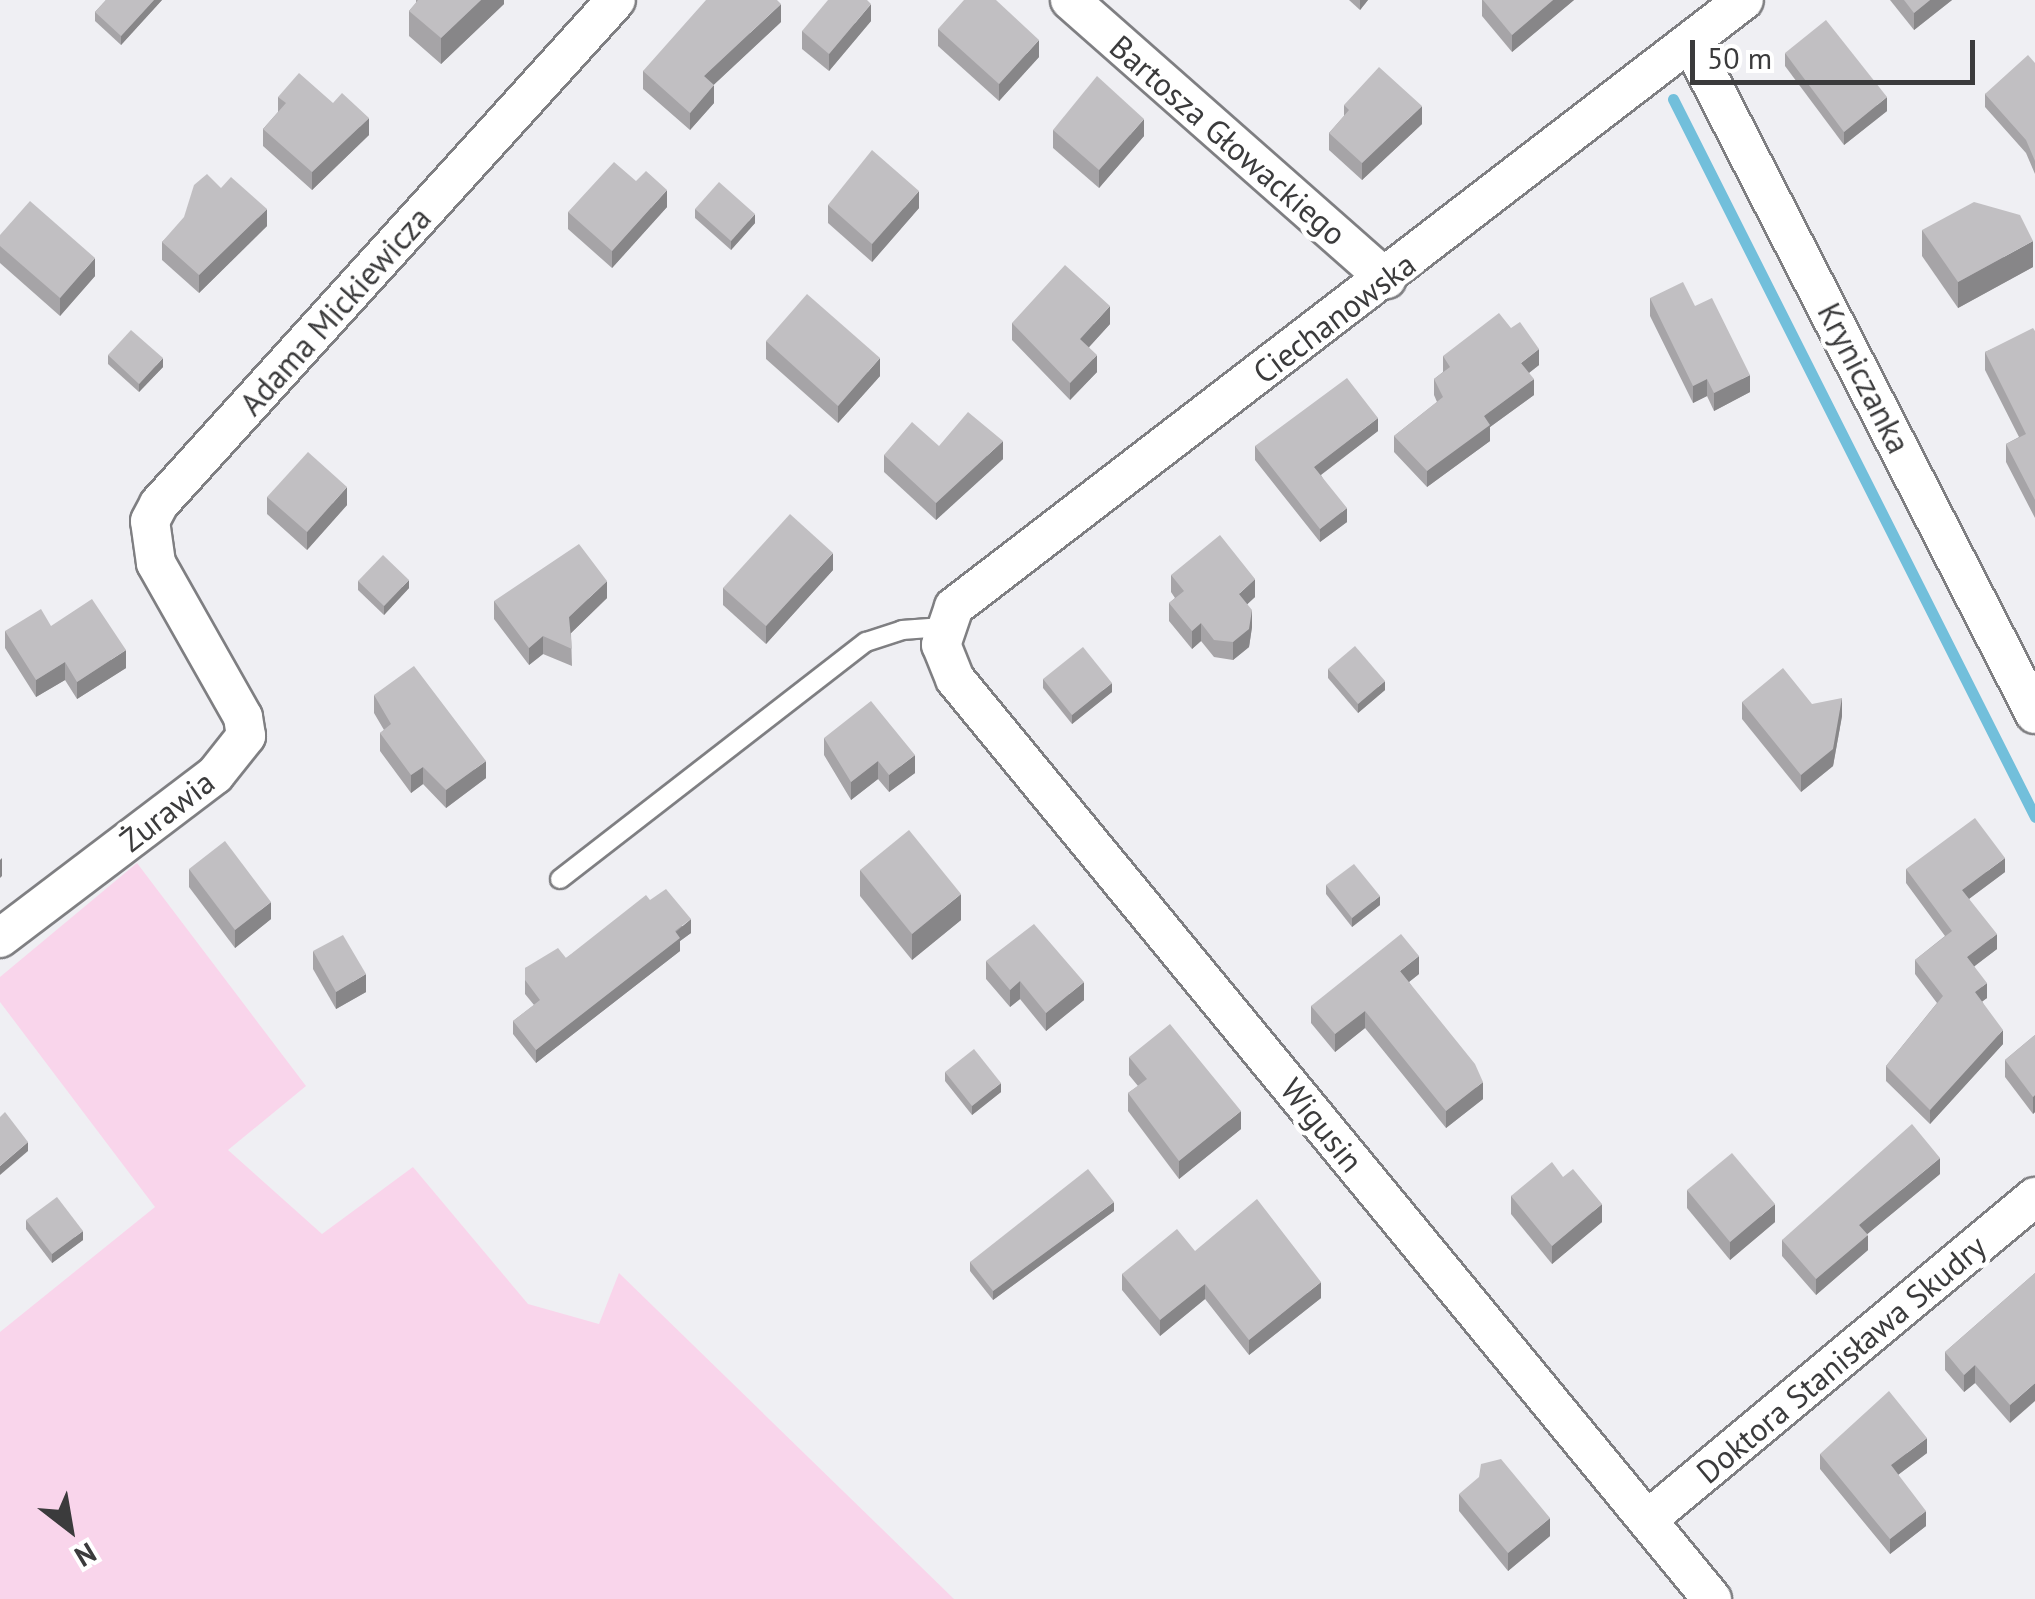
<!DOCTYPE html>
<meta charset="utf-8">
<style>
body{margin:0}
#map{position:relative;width:2035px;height:1599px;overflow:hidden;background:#efeff3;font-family:"PT Sans",sans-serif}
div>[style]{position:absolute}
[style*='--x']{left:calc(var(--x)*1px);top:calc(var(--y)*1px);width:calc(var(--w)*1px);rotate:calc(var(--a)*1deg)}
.green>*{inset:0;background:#f9d5eb}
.stream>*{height:11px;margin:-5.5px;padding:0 5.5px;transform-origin:5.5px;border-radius:5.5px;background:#72bfdb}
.roads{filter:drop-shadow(2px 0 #7f7f82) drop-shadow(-2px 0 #7f7f82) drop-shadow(0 2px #7f7f82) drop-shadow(0 -2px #7f7f82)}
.lane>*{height:18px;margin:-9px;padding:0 9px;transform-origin:9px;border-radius:9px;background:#fff}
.street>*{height:38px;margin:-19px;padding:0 19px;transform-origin:19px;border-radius:19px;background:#fff}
.wall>*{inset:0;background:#a6a4a7}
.shaded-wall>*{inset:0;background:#878688}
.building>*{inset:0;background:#c1bfc2}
span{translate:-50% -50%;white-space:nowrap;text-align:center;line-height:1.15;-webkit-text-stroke:9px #fff;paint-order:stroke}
.street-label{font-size:32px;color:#3b3b3c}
.north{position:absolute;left:20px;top:1479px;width:100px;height:100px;-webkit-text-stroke:8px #fff;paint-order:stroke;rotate:149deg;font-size:28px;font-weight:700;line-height:40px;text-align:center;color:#3b3b3c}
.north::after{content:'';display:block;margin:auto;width:35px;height:45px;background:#3b3b3c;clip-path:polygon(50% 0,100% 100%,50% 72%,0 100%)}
.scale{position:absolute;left:1690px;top:40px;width:285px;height:45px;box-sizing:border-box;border:5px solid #3b3b3c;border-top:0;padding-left:12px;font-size:30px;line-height:35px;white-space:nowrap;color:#3b3b3c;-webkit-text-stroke:8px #fff;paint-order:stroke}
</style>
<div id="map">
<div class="green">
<div style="clip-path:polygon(137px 863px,306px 1086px,228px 1150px,322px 1234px,413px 1167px,528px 1304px,599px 1324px,619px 1273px,954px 1599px,0 1599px,0 1332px,155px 1207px,0 1002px,0 977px)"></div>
</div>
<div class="stream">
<div style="--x:1673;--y:99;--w:804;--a:63.24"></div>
</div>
<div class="roads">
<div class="lane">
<div style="--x:560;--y:879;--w:387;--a:-37.8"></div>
<div style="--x:866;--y:642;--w:38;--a:-18"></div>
<div style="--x:902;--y:630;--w:41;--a:-4.2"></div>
</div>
<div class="street">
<div style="--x:1070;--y:0;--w:422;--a:41.4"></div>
<div style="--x:1691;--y:43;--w:754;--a:62.86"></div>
<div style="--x:0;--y:938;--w:270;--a:-37.2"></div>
<div style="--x:215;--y:775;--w:50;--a:-51.5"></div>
<div style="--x:246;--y:736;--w:19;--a:-99"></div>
<div style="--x:243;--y:717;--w:177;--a:-119.5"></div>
<div style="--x:156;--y:563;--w:42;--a:-98.1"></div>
<div style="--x:150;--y:521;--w:19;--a:-62"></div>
<div style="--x:159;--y:504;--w:680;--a:-47.8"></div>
<div style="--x:1647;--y:1520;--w:505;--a:-39.78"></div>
<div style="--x:1712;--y:1599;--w:1191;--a:-129.45"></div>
<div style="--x:955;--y:679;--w:37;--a:-112"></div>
<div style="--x:941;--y:645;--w:40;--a:-71.1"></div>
<div style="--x:954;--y:607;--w:996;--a:-37.54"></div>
</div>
</div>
<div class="wall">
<div style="clip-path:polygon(106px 0,162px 0,121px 45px,95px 21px,95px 12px)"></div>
<div style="clip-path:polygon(416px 0,504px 0,504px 4px,441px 64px,409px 36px,409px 11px,416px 3px)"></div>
<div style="clip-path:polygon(1349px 0,1368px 0,1360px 10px)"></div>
<div style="clip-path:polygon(1482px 0,1574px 0,1512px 52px,1482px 16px)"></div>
<div style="clip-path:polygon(1890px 0,1952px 0,1914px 30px)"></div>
<div style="clip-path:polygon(871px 21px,829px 71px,802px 49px,802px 31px)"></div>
<div style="clip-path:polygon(781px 22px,713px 85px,714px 103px,690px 130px,643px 89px,643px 71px)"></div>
<div style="clip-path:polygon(938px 29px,1039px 57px,999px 101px,938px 46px)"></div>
<div style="clip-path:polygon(1785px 53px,1887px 111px,1844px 145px,1785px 66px)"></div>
<div style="clip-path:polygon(2035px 63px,2035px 174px,2026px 153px,1985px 107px,1985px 94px)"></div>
<div style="clip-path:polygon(278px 97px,333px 103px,369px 135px,312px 190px,263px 146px,263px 129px,278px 112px)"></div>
<div style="clip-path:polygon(1344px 105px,1422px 124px,1362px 180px,1329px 150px,1329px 133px,1344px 116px)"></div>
<div style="clip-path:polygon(1053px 130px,1144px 136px,1099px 188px,1053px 148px)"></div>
<div style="clip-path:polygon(221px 188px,267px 226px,199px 293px,162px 260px,162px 242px)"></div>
<div style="clip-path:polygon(828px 205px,919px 208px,872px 262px,828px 223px)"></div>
<div style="clip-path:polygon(667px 207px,612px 268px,568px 229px,568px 212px)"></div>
<div style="clip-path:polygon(695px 209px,755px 223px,731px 250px,695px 218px)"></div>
<div style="clip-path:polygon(1922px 230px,2033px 267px,1958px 308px,1922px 256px)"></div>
<div style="clip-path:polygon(0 235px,95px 276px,60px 316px,0 263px)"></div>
<div style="clip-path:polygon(1650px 298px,1695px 306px,1750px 392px,1714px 411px,1707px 396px,1693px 403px,1650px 316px)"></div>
<div style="clip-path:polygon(1012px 323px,1110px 324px,1089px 347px,1097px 372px,1070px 400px,1012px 340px)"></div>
<div style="clip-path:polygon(2035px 331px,2035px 518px,2006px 462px,2006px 444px,2019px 437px,1985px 370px,1985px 352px)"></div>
<div style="clip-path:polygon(766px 341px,880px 376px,838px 423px,766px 359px)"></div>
<div style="clip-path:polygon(108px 355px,163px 367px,139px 392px,108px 364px)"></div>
<div style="clip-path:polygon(1443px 356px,1539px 365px,1529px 373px,1534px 395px,1490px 427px,1490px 441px,1427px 487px,1394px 452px,1394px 436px,1437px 402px,1434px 395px,1434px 379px,1443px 372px)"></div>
<div style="clip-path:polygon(1378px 431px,1321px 475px,1347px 522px,1320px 542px,1255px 460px,1255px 446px)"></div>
<div style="clip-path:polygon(939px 446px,1003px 459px,936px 520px,884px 472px,884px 455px)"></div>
<div style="clip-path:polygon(267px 497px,347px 505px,307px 550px,267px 514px)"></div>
<div style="clip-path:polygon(833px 570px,766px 644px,723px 605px,723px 588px)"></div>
<div style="clip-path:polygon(1171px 575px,1255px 597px,1247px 604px,1252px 627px,1249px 647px,1233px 660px,1214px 657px,1201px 641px,1192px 649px,1169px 621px,1169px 603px,1175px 598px,1171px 592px)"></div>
<div style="clip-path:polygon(358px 581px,409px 588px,384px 615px,358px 590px)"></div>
<div style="clip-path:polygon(607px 598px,571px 633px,572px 666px,543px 654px,529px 665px,494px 619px,494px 601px)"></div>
<div style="clip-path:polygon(51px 626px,126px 668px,77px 699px,65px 680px,36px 697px,5px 648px,5px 631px)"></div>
<div style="clip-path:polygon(1328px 669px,1385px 690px,1358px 713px,1328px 678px)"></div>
<div style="clip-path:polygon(1043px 679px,1112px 692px,1072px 724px,1043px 688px)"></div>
<div style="clip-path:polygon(374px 695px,486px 778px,446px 808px,423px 784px,411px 793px,380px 751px,380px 733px,384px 730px,374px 713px)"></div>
<div style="clip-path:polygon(1742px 702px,1812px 704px,1842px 716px,1833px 766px,1801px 792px,1742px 719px)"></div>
<div style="clip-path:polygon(824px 738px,915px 773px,889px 792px,878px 779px,851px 800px,824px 755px)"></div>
<div style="clip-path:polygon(189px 869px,271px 919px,235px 948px,189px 887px)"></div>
<div style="clip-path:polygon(1906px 869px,2005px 872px,1969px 899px,1997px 949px,1974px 966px,1987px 998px,1982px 1001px,2003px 1044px,1930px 1124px,1886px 1081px,1886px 1066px,1937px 1003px,1915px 974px,1915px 960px,1945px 936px,1906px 883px)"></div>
<div style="clip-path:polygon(860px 870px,961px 920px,912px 960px,860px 896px)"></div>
<div style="clip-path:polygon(1326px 885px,1380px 905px,1352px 927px,1326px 894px)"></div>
<div style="clip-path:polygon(650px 900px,691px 933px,680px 941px,680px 951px,536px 1063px,513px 1034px,513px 1021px,534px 1005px,525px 994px,525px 968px,566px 958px)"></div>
<div style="clip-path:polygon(313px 951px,366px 992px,336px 1009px,313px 969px)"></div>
<div style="clip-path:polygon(986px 961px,1084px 1000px,1046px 1031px,1020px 999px,1010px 1007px,986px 979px)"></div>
<div style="clip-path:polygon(1419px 974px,1409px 982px,1483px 1099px,1446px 1128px,1365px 1028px,1335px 1052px,1311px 1023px,1311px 1006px)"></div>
<div style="clip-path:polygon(2035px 1035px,2035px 1112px,2033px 1114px,2005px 1077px,2005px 1060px)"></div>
<div style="clip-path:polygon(1129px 1057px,1241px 1129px,1179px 1179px,1128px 1111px,1128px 1093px,1138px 1086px,1129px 1075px)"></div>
<div style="clip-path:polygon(945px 1072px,1001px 1092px,972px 1115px,945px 1081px)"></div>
<div style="clip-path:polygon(1940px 1174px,1867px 1234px,1868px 1250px,1816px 1295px,1782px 1256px,1782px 1240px)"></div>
<div style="clip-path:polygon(1563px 1177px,1602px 1222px,1552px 1264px,1511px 1214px,1511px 1196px)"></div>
<div style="clip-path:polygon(1687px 1190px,1775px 1222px,1730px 1260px,1687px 1208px)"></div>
<div style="clip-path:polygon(1114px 1211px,993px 1300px,970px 1271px,970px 1262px)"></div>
<div style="clip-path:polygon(26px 1220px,83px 1240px,52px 1263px,26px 1229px)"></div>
<div style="clip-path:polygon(1195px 1251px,1321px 1298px,1249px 1355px,1205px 1299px,1160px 1336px,1122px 1290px,1122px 1274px)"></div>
<div style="clip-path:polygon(2035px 1273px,2010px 1423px,1975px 1383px,1964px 1392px,1945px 1370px,1945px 1352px)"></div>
<div style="clip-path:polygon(1927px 1453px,1898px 1475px,1926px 1526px,1890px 1554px,1820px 1469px,1820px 1454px)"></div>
<div style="clip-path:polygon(1459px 1494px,1550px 1536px,1508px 1571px,1459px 1511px)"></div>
</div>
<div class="shaded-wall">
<div style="clip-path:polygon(154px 0,162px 0,121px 45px,121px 36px)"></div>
<div style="clip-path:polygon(481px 0,504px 0,504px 4px,441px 64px,441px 38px)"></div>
<div style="clip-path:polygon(1360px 0,1368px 0,1360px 10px)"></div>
<div style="clip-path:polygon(1553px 0,1574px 0,1512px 52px,1512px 35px)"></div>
<div style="clip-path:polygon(1930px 0,1952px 0,1914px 30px,1914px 13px)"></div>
<div style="clip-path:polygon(781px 4px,781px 22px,704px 94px,704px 76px)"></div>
<div style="clip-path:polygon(871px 4px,871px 21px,829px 71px,829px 54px)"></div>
<div style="clip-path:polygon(1039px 40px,1039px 57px,999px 101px,999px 84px)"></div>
<div style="clip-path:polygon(714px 85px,714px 103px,690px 130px,690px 113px)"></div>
<div style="clip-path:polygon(1887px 97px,1887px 111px,1844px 145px,1844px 132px)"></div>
<div style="clip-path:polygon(1422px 106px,1422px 124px,1362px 180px,1362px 163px)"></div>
<div style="clip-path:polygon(369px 118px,369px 135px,312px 190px,312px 172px)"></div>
<div style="clip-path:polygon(1144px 119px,1144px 136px,1099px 188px,1099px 170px)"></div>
<div style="clip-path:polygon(667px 190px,667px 207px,612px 268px,612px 251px)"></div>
<div style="clip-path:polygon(919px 191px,919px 208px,872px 262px,872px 244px)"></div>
<div style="clip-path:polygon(267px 209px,267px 226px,199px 293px,199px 275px)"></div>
<div style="clip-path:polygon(755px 214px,755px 223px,731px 250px,731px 241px)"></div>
<div style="clip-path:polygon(2033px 241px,2033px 267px,1958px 308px,1958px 282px)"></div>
<div style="clip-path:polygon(95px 258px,95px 276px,60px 316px,60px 298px)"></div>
<div style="clip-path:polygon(1110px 306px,1110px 324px,1080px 357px,1080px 339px)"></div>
<div style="clip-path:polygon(1539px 349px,1539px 365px,1521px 379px,1521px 363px)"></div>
<div style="clip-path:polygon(1097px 355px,1097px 372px,1070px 400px,1070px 383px)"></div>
<div style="clip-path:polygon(163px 358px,163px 367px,139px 392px,139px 384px)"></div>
<div style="clip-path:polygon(880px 358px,880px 376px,838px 423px,838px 406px)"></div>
<div style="clip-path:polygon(1750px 375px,1750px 392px,1714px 411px,1714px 393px)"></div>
<div style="clip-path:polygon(1534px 379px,1534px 395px,1490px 427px,1490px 441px,1427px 487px,1427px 471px,1484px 416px)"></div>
<div style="clip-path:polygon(1707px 379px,1707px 396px,1693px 403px,1693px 386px)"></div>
<div style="clip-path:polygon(1378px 418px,1378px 431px,1314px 480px,1314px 467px)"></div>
<div style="clip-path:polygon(1003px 441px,1003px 459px,936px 520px,936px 503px)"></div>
<div style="clip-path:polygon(347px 487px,347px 505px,307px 550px,307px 532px)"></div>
<div style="clip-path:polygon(1347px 508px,1347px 522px,1320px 542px,1320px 529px)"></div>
<div style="clip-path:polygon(833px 553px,833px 570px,766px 644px,766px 626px)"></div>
<div style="clip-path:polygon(1255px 579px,1255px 597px,1239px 612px,1239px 594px)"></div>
<div style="clip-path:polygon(409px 580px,409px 588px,384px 615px,384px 606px)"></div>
<div style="clip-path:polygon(607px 581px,607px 598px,569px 635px,569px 617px)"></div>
<div style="clip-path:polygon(1252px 610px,1252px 627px,1249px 647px,1233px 660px,1233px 642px)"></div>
<div style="clip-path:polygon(1201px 623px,1201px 641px,1192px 649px,1192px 631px)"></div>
<div style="clip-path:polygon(543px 636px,543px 654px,529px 665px,529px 648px)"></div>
<div style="clip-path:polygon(126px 650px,126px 668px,77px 699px,77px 682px)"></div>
<div style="clip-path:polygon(65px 662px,65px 680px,36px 697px,36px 680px)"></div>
<div style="clip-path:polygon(1385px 681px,1385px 690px,1358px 713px,1358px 704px)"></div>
<div style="clip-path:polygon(1112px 683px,1112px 692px,1072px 724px,1072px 715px)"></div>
<div style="clip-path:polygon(1842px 698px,1842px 716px,1833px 766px,1801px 792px,1801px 775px)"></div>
<div style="clip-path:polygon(915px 755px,915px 773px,889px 792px,889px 775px)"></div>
<div style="clip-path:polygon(486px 761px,486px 778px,446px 808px,446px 790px)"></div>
<div style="clip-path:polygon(878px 761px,878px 779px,851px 800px,851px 782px)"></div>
<div style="clip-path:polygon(423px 767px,423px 784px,411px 793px,411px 775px)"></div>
<div style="clip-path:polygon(2px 858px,2px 876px,0 878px,0 860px)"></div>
<div style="clip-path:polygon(2005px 858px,2005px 872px,1962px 904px,1962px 890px)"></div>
<div style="clip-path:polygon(961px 894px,961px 920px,912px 960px,912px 934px)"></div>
<div style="clip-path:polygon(1380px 896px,1380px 905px,1352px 927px,1352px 918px)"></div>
<div style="clip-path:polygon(271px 902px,271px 919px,235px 948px,235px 930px)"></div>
<div style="clip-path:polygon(691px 919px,691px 933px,680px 941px,680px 951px,536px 1063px,536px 1050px)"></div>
<div style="clip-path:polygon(1997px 934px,1997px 949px,1967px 972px,1967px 957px)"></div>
<div style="clip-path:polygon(1419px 956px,1419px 974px,1400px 989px,1400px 971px)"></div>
<div style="clip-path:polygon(366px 974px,366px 992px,336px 1009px,336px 992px)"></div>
<div style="clip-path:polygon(1020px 981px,1020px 999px,1010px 1007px,1010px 990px)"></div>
<div style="clip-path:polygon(1084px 982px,1084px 1000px,1046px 1031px,1046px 1013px)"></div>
<div style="clip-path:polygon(1987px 983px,1987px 998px,1975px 1007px,1975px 992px)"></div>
<div style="clip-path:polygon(1365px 1011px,1365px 1028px,1335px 1052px,1335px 1034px)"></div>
<div style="clip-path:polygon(2003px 1030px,2003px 1044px,1930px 1124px,1930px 1110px)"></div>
<div style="clip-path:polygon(1483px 1082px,1483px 1099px,1446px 1128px,1446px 1111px)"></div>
<div style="clip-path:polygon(1001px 1083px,1001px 1092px,972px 1115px,972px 1106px)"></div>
<div style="clip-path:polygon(2035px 1095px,2035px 1112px,2033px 1114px,2033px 1097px)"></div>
<div style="clip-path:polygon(1241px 1111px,1241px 1129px,1179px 1179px,1179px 1161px)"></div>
<div style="clip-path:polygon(28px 1142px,28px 1151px,0 1175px,0 1166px)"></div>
<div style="clip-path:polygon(1940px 1158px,1940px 1174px,1859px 1241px,1859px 1225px)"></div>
<div style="clip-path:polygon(1114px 1202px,1114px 1211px,993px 1300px,993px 1291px)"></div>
<div style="clip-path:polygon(1602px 1204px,1602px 1222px,1552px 1264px,1552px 1246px)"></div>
<div style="clip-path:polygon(1775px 1204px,1775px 1222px,1730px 1260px,1730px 1242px)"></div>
<div style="clip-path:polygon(83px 1231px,83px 1240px,52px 1263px,52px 1254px)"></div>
<div style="clip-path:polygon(1868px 1235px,1868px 1250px,1816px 1295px,1816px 1279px)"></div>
<div style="clip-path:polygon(1321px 1282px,1321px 1298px,1249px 1355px,1249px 1340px)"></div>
<div style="clip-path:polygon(1205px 1284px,1205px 1299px,1160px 1336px,1160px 1320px)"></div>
<div style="clip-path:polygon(1975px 1365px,1975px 1383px,1964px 1392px,1964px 1375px)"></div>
<div style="clip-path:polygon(2035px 1383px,2035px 1401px,2010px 1423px,2010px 1405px)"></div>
<div style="clip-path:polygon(1927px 1438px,1927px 1453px,1891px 1480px,1891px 1465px)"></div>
<div style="clip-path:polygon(1926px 1511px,1926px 1526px,1890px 1554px,1890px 1539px)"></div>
<div style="clip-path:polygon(1550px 1518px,1550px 1536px,1508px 1571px,1508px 1553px)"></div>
</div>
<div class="building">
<div style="clip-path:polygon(106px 0,154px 0,121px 36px,95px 12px)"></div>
<div style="clip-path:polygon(418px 0,481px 0,441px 38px,409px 11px)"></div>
<div style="clip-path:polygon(706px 0,777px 0,781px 4px,704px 76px,714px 85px,690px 113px,643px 71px)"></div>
<div style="clip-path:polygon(828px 0,867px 0,871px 4px,829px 54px,802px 31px)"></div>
<div style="clip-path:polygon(964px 0,996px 0,1039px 40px,999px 84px,938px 29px)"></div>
<div style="clip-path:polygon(1483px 0,1553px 0,1512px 35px)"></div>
<div style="clip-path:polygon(1904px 0,1930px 0,1914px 13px)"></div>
<div style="clip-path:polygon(1826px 20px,1887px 97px,1844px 132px,1785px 53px)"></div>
<div style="clip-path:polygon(2028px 55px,2035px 63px,2035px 161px,2026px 140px,1985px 94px)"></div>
<div style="clip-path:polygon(1379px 67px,1422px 106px,1362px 163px,1329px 133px,1349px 110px,1344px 105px)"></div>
<div style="clip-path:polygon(299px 73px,333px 103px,342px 93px,369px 118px,312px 172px,263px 129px,286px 103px,278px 97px)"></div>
<div style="clip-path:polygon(1097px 76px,1144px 119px,1099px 170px,1053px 130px)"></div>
<div style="clip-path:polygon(872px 150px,919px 191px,872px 244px,828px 205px)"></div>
<div style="clip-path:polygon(614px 162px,636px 181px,646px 171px,667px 190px,612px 251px,568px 212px)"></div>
<div style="clip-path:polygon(207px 174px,221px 188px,231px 177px,267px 209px,199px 275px,162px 242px,184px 217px,194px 185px)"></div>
<div style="clip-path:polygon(719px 182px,755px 214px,731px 241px,695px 209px)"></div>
<div style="clip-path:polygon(30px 201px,95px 258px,60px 298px,0 246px,0 235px)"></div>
<div style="clip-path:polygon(1974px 202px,2020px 215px,2033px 241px,1958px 282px,1922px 230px)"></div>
<div style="clip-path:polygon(1065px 265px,1110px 306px,1080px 339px,1097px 355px,1070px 383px,1012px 323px)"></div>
<div style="clip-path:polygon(1683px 282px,1695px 306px,1712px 298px,1750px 375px,1714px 393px,1707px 379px,1693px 386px,1650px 298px)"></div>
<div style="clip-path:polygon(807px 294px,880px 358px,838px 406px,766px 341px)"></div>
<div style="clip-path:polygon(1499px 313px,1511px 328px,1520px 322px,1539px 349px,1521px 363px,1534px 379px,1484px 416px,1490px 425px,1427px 471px,1394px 436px,1443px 397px,1434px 379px,1450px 367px,1443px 356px)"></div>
<div style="clip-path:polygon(2033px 328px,2035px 331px,2035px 500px,2006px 444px,2026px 434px,1985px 352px)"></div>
<div style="clip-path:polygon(131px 330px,163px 358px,139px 384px,108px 355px)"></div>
<div style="clip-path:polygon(1347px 378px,1378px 418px,1314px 467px,1347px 508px,1320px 529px,1255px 446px)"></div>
<div style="clip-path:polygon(968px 412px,1003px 441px,936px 503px,884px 455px,912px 422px,939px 446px)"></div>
<div style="clip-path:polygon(308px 452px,347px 487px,307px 532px,267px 497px)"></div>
<div style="clip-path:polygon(790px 514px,833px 553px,766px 626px,723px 588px)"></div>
<div style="clip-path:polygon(1220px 535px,1255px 579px,1239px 594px,1252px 610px,1249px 629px,1233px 642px,1214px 640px,1201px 623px,1192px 631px,1169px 603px,1184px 591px,1171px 575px)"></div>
<div style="clip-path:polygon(579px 544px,607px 581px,569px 617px,572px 649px,543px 636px,529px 648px,494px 601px)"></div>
<div style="clip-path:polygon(383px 555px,409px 580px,384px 606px,358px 581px)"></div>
<div style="clip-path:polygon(92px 599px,126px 650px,77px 682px,65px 662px,36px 680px,5px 631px,41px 609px,51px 626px)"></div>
<div style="clip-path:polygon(1355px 646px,1385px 681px,1358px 704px,1328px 669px)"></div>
<div style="clip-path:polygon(1083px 647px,1112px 683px,1072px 715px,1043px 679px)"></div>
<div style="clip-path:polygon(414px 666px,486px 761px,446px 790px,423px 767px,411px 775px,380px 733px,391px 724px,374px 695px)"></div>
<div style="clip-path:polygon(1783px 668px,1812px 704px,1842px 698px,1833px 749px,1801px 775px,1742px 702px)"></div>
<div style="clip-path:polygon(871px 701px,915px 755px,889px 775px,878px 761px,851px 782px,824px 738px)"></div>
<div style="clip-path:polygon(1975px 818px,2005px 858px,1962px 890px,1997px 934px,1967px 957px,1987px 983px,1975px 992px,2003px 1030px,1930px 1110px,1886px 1066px,1943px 996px,1915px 960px,1952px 931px,1906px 869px)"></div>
<div style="clip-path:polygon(909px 830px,961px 894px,912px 934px,860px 870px)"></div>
<div style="clip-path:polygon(225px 841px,271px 902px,235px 930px,189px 869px)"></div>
<div style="clip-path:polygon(1354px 864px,1380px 896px,1352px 918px,1326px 885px)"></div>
<div style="clip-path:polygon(666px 889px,691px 919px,675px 931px,680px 938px,536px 1050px,513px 1021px,540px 1000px,525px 980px,525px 968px,558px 948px,566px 958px,646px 895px,650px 900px)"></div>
<div style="clip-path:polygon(1034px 924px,1084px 982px,1046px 1013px,1020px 981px,1010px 990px,986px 961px)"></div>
<div style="clip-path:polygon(1401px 934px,1419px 956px,1400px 971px,1475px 1064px,1483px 1082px,1446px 1111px,1365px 1011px,1335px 1034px,1311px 1006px)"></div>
<div style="clip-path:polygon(343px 935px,366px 974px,336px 992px,313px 951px)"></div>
<div style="clip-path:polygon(1170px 1024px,1241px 1111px,1179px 1161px,1128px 1093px,1147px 1079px,1129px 1057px)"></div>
<div style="clip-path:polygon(2035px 1035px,2035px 1095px,2033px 1097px,2005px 1060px)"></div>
<div style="clip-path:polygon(974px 1049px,1001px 1083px,972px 1106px,945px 1072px)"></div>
<div style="clip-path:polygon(5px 1112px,28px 1142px,0 1166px,0 1117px)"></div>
<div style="clip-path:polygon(1912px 1124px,1940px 1158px,1859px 1225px,1868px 1235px,1816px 1279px,1782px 1240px)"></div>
<div style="clip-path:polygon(1732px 1153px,1775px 1204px,1730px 1242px,1687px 1190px)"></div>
<div style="clip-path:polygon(1552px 1162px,1563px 1177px,1573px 1169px,1602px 1204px,1552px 1246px,1511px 1196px)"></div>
<div style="clip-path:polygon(1088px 1169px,1114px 1202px,993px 1291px,970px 1262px)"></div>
<div style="clip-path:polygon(57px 1197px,83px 1231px,52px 1254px,26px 1220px)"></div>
<div style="clip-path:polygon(1257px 1199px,1321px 1282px,1249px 1340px,1205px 1284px,1160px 1320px,1122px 1274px,1177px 1229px,1195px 1251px)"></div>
<div style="clip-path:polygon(2035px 1273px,2035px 1383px,2010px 1405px,1975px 1365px,1964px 1375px,1945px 1352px)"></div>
<div style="clip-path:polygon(1889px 1391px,1927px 1438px,1891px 1465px,1926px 1511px,1890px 1539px,1820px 1454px)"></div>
<div style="clip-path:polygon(1501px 1459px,1550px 1518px,1508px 1553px,1459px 1494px,1479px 1477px,1481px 1464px)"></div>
</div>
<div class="street-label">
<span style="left:1228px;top:140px;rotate:41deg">Bartosza Głowackiego</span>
<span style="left:335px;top:311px;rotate:-48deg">Adama Mickiewicza</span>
<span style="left:1334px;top:318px;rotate:-37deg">Ciechanowska</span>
<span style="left:1864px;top:378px;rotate:63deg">Kryniczanka</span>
<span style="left:167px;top:811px;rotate:-38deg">Żurawia</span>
<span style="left:1322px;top:1125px;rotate:51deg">Wigusin</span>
<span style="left:1841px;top:1359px;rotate:-40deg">Doktora Stanisława Skudry</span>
</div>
<div class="north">N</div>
<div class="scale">50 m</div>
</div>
